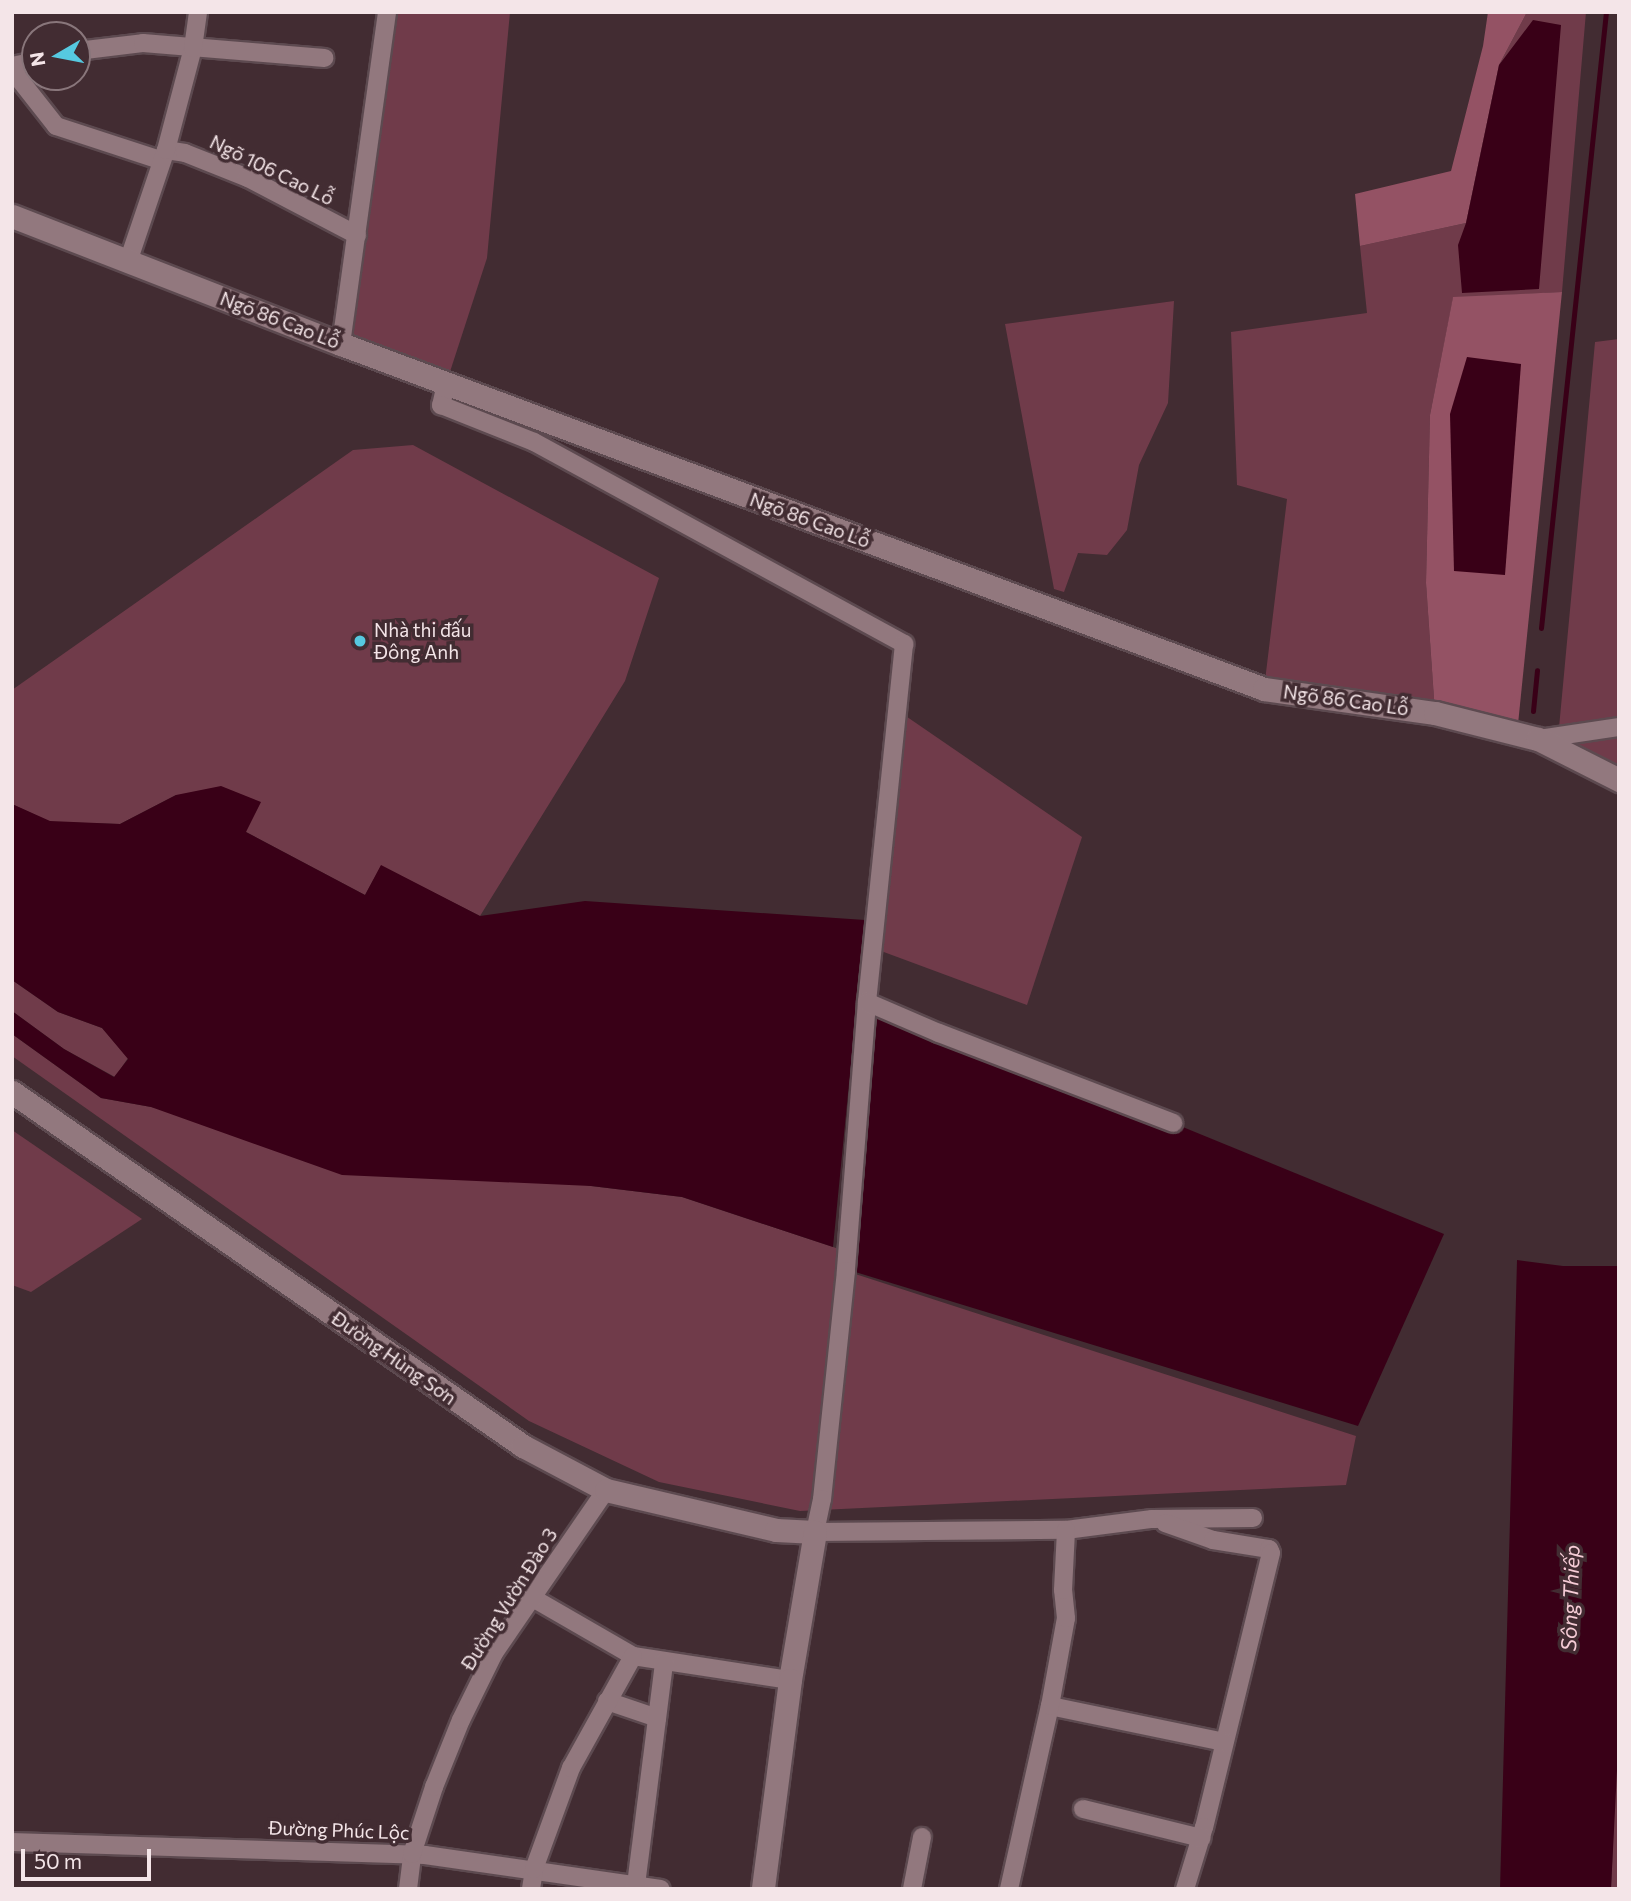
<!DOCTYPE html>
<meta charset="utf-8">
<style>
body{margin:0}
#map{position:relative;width:1631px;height:1901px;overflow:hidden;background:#422c32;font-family:Commissioner,sans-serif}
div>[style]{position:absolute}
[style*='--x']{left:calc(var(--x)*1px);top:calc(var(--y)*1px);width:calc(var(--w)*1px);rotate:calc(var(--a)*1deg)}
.green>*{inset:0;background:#703b4a}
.forest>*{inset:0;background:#945264}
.water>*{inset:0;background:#390017}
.stream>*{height:5px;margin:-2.5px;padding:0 2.5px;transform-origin:2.5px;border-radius:2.5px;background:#390017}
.roads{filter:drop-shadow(2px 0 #5d4a50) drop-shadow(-2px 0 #5d4a50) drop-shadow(0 2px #5d4a50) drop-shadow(0 -2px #5d4a50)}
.minor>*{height:18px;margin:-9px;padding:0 9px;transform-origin:9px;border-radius:9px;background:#92787e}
.tertiary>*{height:23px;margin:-11.5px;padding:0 11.5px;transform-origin:11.5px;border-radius:11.5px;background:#92787e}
.dots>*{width:19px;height:19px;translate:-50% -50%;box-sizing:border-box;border:4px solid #422c32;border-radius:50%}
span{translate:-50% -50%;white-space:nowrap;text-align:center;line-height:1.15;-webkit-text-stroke:7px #422c32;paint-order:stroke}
.street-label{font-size:19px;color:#f4e5e8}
.poi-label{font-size:19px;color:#f4e5e8}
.left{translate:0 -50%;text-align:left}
.water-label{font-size:21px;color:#f6ccd6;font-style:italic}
.frame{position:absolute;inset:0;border:14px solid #f4e5e8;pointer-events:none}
.north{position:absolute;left:21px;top:21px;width:70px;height:70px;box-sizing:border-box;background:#422c32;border:2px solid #89767b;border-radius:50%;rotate:260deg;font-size:19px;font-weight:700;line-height:28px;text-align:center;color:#f4e5e8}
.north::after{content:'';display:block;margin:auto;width:24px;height:32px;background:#56c9e0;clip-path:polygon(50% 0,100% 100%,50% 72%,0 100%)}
.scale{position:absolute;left:21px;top:1849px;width:130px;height:32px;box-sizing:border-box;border:4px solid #f4e5e8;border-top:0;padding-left:9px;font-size:21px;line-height:24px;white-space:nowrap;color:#f4e5e8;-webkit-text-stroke:5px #422c32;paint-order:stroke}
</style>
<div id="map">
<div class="green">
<div style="clip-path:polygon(389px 12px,510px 12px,487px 258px,446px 384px,341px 344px)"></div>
<div style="clip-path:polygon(1527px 12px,1586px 12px,1562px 292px,1453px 298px,1430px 415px,1426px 583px,1435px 713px,1264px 689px,1287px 499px,1237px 485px,1231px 332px,1367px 313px,1360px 246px,1466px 223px,1499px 65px)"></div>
<div style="clip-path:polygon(1174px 301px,1168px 403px,1139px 465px,1127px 530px,1107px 555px,1078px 553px,1064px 592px,1054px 589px,1005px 324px)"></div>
<div style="clip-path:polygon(1619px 339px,1619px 780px,1557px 749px,1595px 342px)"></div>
<div style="clip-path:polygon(413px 445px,659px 578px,625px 681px,480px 916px,381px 866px,365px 895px,176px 795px,120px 824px,50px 822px,12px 804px,12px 690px,353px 450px)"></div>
<div style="clip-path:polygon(897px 710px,1082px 837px,1027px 1005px,873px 948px)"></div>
<div style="clip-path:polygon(12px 980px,58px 1012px,102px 1028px,128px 1058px,115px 1077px,64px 1049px,12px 1011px)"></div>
<div style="clip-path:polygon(12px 1034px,101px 1098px,591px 1186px,682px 1197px,833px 1247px,848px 1252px,846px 1271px,1356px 1436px,1346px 1485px,800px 1511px,659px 1482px,529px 1421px,12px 1056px)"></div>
<div style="clip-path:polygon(12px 1130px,142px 1219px,31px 1292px,12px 1285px)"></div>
<div style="clip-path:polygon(1619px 1697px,1619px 1889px,1611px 1889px)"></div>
</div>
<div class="forest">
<div style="clip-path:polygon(1488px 12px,1527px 12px,1499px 65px,1466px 223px,1360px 246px,1355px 194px,1451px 171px,1483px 46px)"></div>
<div style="clip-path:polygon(1562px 292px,1517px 734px,1435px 713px,1426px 583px,1430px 415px,1453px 297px)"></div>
</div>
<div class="water">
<div style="clip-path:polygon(1533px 20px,1561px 25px,1539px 289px,1462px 293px,1458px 245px,1466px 223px,1499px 65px)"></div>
<div style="clip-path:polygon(1467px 357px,1521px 364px,1505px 575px,1454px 571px,1450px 414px)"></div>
<div style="clip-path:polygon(221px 786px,261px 802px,246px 832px,365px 895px,381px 865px,480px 916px,585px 901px,865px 920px,833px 1247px,682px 1197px,591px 1186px,342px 1175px,151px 1107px,101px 1098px,12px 1034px,12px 1011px,64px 1049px,114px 1077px,128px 1059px,102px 1028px,58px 1012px,12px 980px,12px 804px,50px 821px,120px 824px,176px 795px)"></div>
<div style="clip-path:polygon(877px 1018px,1173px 1123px,1444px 1234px,1358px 1426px,852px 1271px)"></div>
<div style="clip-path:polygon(1517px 1260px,1563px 1266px,1619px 1266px,1619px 1731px,1611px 1889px,1500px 1889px)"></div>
</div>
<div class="stream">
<div style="--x:1541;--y:628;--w:619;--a:-83.98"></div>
<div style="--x:1533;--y:711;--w:41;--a:-84.4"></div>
</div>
<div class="roads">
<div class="minor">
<div style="--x:77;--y:51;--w:66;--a:-6.9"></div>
<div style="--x:143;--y:43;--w:182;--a:4.7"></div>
<div style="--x:12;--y:66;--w:24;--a:-12"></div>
<div style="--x:12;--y:70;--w:71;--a:51.8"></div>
<div style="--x:56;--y:126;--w:109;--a:18.1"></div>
<div style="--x:166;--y:150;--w:19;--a:9"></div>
<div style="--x:185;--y:153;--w:68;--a:21.6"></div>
<div style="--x:248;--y:178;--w:123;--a:27.6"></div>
<div style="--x:128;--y:262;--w:118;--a:-71.3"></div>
<div style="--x:166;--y:150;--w:106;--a:-75.2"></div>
<div style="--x:193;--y:48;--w:36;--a:-82"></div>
<div style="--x:341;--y:344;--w:335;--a:-82.1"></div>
<div style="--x:446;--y:384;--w:22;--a:103"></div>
<div style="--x:441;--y:405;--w:100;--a:21.7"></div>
<div style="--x:534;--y:442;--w:422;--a:28.6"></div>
<div style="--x:904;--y:644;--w:360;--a:95.9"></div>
<div style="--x:867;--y:1002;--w:270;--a:94.5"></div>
<div style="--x:846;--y:1271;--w:229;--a:96"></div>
<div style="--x:822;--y:1499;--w:34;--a:102"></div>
<div style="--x:815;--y:1532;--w:251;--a:-0.5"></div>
<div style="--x:1066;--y:1530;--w:87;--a:-7.3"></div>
<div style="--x:1152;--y:1519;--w:101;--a:-0.6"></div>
<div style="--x:1538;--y:739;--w:82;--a:-8.4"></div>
<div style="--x:867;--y:1002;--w:78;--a:23.3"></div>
<div style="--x:939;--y:1033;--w:251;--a:21"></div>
<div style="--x:1165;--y:1523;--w:51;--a:19.5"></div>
<div style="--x:1213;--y:1540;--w:57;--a:9.1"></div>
<div style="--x:1269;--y:1549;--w:4;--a:63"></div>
<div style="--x:1271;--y:1553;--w:282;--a:103.7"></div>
<div style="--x:1204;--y:1827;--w:65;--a:107"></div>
<div style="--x:531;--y:1597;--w:118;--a:30"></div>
<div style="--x:633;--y:1656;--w:159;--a:8.7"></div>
<div style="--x:607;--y:1701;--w:53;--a:18.8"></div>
<div style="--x:1050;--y:1706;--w:178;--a:11.7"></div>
<div style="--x:1083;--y:1809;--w:122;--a:13.8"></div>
<div style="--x:12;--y:1842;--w:413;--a:1.8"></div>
<div style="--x:425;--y:1855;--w:238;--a:8.2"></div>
<div style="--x:636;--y:1885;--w:225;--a:-82.8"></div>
<div style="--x:408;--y:1889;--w:35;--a:-83"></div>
<div style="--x:412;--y:1854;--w:71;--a:-71.8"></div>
<div style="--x:434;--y:1787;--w:72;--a:-68.1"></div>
<div style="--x:461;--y:1720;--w:75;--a:-63.8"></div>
<div style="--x:494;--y:1653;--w:198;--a:-55.5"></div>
<div style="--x:531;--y:1889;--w:20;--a:-81"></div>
<div style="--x:534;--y:1869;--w:108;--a:-69.9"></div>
<div style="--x:571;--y:1768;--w:128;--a:-61"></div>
<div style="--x:912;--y:1889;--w:53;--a:-79.1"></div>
<div style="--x:1009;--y:1889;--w:188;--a:-77.4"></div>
<div style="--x:1050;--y:1706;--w:89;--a:-79.7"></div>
<div style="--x:1066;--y:1618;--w:28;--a:-96"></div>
<div style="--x:1063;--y:1590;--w:60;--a:-87.1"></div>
</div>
<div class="tertiary">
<div style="--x:12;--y:216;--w:353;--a:21.3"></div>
<div style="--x:341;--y:344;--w:985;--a:20.49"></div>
<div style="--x:1264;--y:689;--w:173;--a:8"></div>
<div style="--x:1435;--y:713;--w:106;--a:14.2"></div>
<div style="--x:1538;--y:739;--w:91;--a:26.8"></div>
<div style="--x:12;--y:1092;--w:622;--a:34.71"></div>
<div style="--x:523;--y:1446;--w:94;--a:27.9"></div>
<div style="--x:606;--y:1490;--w:175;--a:13.2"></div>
<div style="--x:776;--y:1530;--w:39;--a:3"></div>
<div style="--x:815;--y:1532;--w:150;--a:99.6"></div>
<div style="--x:790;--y:1680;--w:211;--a:97.4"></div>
</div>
</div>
<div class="dots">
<div style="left:360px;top:641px;background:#56c9e0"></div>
</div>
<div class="street-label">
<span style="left:272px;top:170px;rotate:26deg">Ngõ 106 Cao Lỗ</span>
<span style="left:280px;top:320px;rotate:21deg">Ngõ 86 Cao Lỗ</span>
<span style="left:810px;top:520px;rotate:20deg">Ngõ 86 Cao Lỗ</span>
<span style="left:1346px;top:700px;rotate:8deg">Ngõ 86 Cao Lỗ</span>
<span style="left:394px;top:1358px;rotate:35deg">Đường Hùng Sơn</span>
<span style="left:509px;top:1599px;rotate:-58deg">Đường Vườn Đào 3</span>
<span style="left:339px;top:1830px;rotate:2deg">Đường Phúc Lộc</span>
</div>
<div class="poi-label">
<span class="left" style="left:374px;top:641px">Nhà thi đấu<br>Đông Anh</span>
</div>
<div class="water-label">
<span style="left:1570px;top:1598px;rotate:-88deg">Sông Thiếp</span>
</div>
<div class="frame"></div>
<div class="north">N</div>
<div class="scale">50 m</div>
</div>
